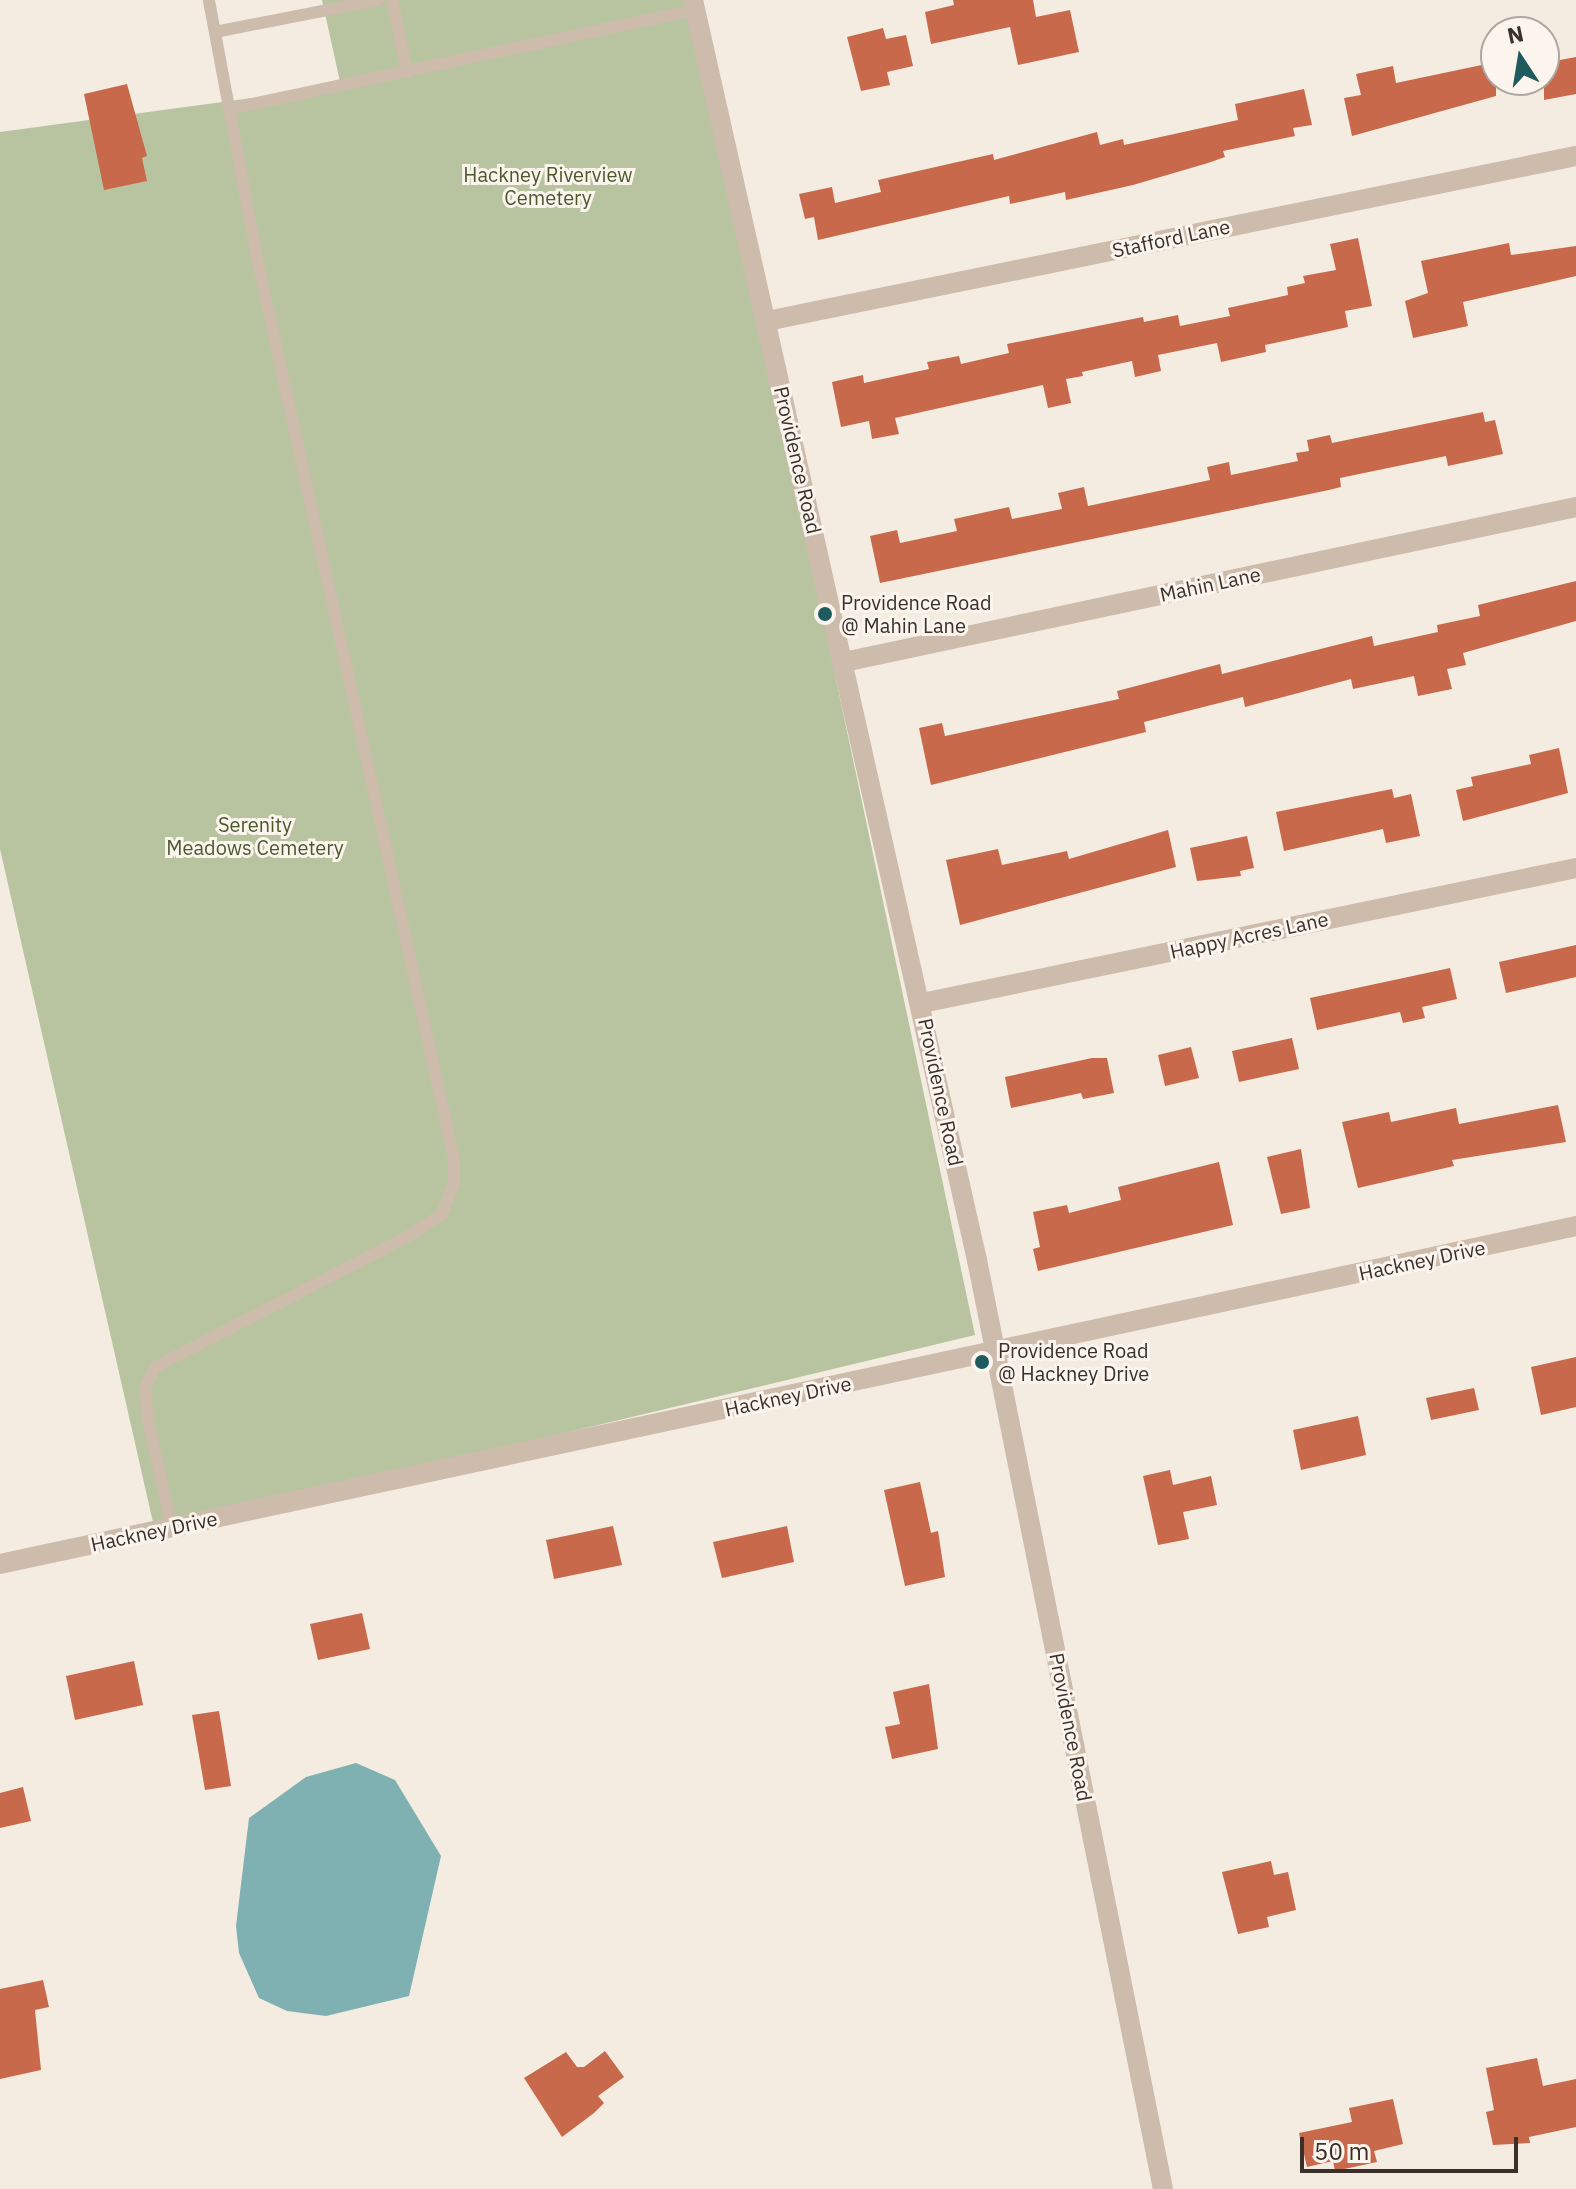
<!DOCTYPE html>
<style>
body{margin:0}
#map{position:relative;width:1576px;height:2189px;overflow:hidden;background:#f4ebe1;font-family:"IBM Plex Sans",sans-serif}
div>[style]{position:absolute}
[style*='--x']{left:calc(var(--x)*1px);top:calc(var(--y)*1px);width:calc(var(--w)*1px);rotate:calc(var(--a)*1deg)}
.green>*{inset:0;background:#b8c4a0}
.water>*{inset:0;background:#7fb0b2}
.building>*{inset:0;background:#c8694b}
.service>*{height:12px;margin:-6px;padding:0 6px;transform-origin:6px;border-radius:6px;background:#cdbbac}
.minor>*{height:20px;margin:-10px;padding:0 10px;transform-origin:10px;border-radius:10px;background:#cdbbac}
.tertiary>*{height:20px;margin:-10px;padding:0 10px;transform-origin:10px;border-radius:10px;background:#cdbbac}
.dots>*{width:22px;height:22px;translate:-50% -50%;box-sizing:border-box;border:4px solid #fbf5ee;border-radius:50%}
span{translate:-50% -50%;white-space:nowrap;text-align:center;line-height:1.15;-webkit-text-stroke:6px #fbf5ee;paint-order:stroke}
.park-label{font-size:20px;color:#4a5a2e}
.street-label{font-size:20px;color:#3b302b}
.poi-label{font-size:20px;color:#3b302b}
.left{translate:0 -50%;text-align:left}
.north{position:absolute;left:1480px;top:16px;width:80px;height:80px;box-sizing:border-box;background:#fbf5ee;border:2px solid #aea6a0;border-radius:50%;rotate:348deg;font-size:22px;font-weight:700;line-height:32px;text-align:center;color:#3b302b}
.north::after{content:'';display:block;margin:auto;width:28px;height:36px;background:#1f5a5e;clip-path:polygon(50% 0,100% 100%,50% 72%,0 100%)}
.scale{position:absolute;left:1300px;top:2137px;width:218px;height:36px;box-sizing:border-box;border:4px solid #3b302b;border-top:0;padding-left:10px;font-size:24px;line-height:28px;white-space:nowrap;color:#3b302b;-webkit-text-stroke:6px #fbf5ee;paint-order:stroke}
</style>
<div id="map">
<div class="green">
<div style="clip-path:polygon(322px 0,692px 0,975px 1335px,155px 1531px,0 849px,0 132px,341px 86px)"></div>
</div>
<div class="water">
<div style="clip-path:polygon(356px 1763px,395px 1780px,441px 1856px,409px 1996px,326px 2016px,287px 2011px,259px 1998px,239px 1953px,236px 1926px,249px 1818px,306px 1777px)"></div>
</div>
<div class="building">
<div style="clip-path:polygon(953px 0,1033px 0,1036px 17px,1070px 10px,1079px 52px,1018px 65px,1010px 27px,931px 44px,925px 12px,954px 5px)"></div>
<div style="clip-path:polygon(883px 28px,886px 39px,906px 35px,913px 66px,887px 72px,890px 85px,861px 91px,847px 37px)"></div>
<div style="clip-path:polygon(1576px 57px,1576px 94px,1544px 100px,1544px 63px)"></div>
<div style="clip-path:polygon(1496px 62px,1496px 96px,1352px 136px,1344px 98px,1361px 95px,1356px 74px,1393px 66px,1396px 83px)"></div>
<div style="clip-path:polygon(127px 84px,147px 156px,142px 158px,147px 181px,104px 190px,84px 94px)"></div>
<div style="clip-path:polygon(1304px 89px,1312px 125px,1293px 128px,1295px 136px,1223px 151px,1225px 157px,1208px 163px,1133px 185px,1066px 200px,1065px 192px,1010px 204px,1009px 196px,818px 240px,814px 217px,805px 219px,799px 194px,832px 187px,835px 203px,881px 192px,878px 180px,993px 154px,994px 160px,1097px 132px,1100px 145px,1123px 139px,1124px 145px,1238px 120px,1235px 104px)"></div>
<div style="clip-path:polygon(1358px 238px,1372px 306px,1345px 311px,1348px 327px,1265px 345px,1266px 352px,1221px 362px,1217px 343px,1158px 355px,1161px 371px,1135px 377px,1132px 361px,1082px 372px,1083px 376px,1066px 379px,1071px 403px,1048px 408px,1043px 385px,895px 418px,899px 434px,872px 439px,869px 421px,841px 427px,832px 382px,863px 375px,864px 383px,929px 369px,927px 362px,959px 356px,961px 364px,1009px 353px,1007px 344px,1143px 317px,1144px 322px,1178px 315px,1180px 326px,1230px 316px,1228px 308px,1288px 295px,1287px 287px,1305px 283px,1303px 276px,1336px 270px,1330px 244px)"></div>
<div style="clip-path:polygon(1509px 243px,1511px 255px,1576px 246px,1576px 276px,1463px 302px,1468px 326px,1413px 338px,1405px 301px,1428px 293px,1421px 261px)"></div>
<div style="clip-path:polygon(1483px 412px,1485px 422px,1495px 420px,1503px 454px,1448px 466px,1446px 456px,1340px 478px,1341px 487px,1329px 490px,880px 583px,870px 536px,897px 530px,900px 543px,957px 531px,954px 519px,1009px 507px,1012px 519px,1062px 509px,1058px 493px,1084px 487px,1088px 506px,1210px 480px,1207px 467px,1229px 462px,1231px 475px,1298px 461px,1296px 453px,1309px 451px,1307px 440px,1330px 435px,1332px 443px)"></div>
<div style="clip-path:polygon(1576px 581px,1576px 621px,1463px 653px,1466px 665px,1447px 669px,1452px 689px,1418px 696px,1414px 676px,1353px 689px,1351px 679px,1245px 707px,1243px 697px,1144px 722px,1146px 732px,931px 785px,919px 728px,942px 723px,945px 736px,1119px 699px,1117px 691px,1220px 664px,1222px 674px,1372px 636px,1374px 646px,1438px 632px,1437px 625px,1480px 616px,1478px 605px)"></div>
<div style="clip-path:polygon(1559px 748px,1568px 793px,1463px 821px,1456px 790px,1473px 786px,1471px 777px,1531px 764px,1529px 755px)"></div>
<div style="clip-path:polygon(1392px 789px,1394px 798px,1411px 794px,1420px 836px,1386px 843px,1383px 829px,1284px 851px,1276px 812px)"></div>
<div style="clip-path:polygon(1168px 830px,1176px 867px,960px 925px,946px 860px,998px 849px,1002px 865px,1067px 851px,1069px 859px)"></div>
<div style="clip-path:polygon(1247px 836px,1254px 868px,1240px 871px,1241px 876px,1197px 881px,1190px 848px)"></div>
<div style="clip-path:polygon(1576px 945px,1576px 977px,1506px 993px,1499px 962px)"></div>
<div style="clip-path:polygon(1450px 968px,1457px 999px,1422px 1007px,1425px 1018px,1403px 1023px,1400px 1012px,1317px 1030px,1310px 998px)"></div>
<div style="clip-path:polygon(1292px 1038px,1299px 1069px,1239px 1082px,1232px 1051px)"></div>
<div style="clip-path:polygon(1191px 1047px,1199px 1078px,1165px 1086px,1158px 1055px)"></div>
<div style="clip-path:polygon(1092px 1058px,1107px 1058px,1114px 1093px,1083px 1099px,1081px 1093px,1011px 1108px,1005px 1077px)"></div>
<div style="clip-path:polygon(1558px 1105px,1566px 1142px,1452px 1160px,1454px 1166px,1358px 1188px,1342px 1122px,1389px 1112px,1391px 1122px,1456px 1108px,1459px 1124px)"></div>
<div style="clip-path:polygon(1301px 1149px,1310px 1208px,1281px 1214px,1267px 1157px)"></div>
<div style="clip-path:polygon(1219px 1162px,1233px 1225px,1038px 1271px,1033px 1249px,1040px 1247px,1033px 1212px,1067px 1205px,1069px 1213px,1121px 1200px,1118px 1187px)"></div>
<div style="clip-path:polygon(1576px 1357px,1576px 1407px,1541px 1415px,1531px 1367px)"></div>
<div style="clip-path:polygon(1474px 1388px,1479px 1410px,1431px 1420px,1426px 1398px)"></div>
<div style="clip-path:polygon(1358px 1416px,1366px 1455px,1301px 1470px,1293px 1430px)"></div>
<div style="clip-path:polygon(1170px 1470px,1173px 1485px,1211px 1476px,1217px 1505px,1183px 1512px,1189px 1539px,1158px 1545px,1143px 1476px)"></div>
<div style="clip-path:polygon(920px 1482px,931px 1533px,938px 1531px,945px 1577px,905px 1586px,884px 1490px)"></div>
<div style="clip-path:polygon(613px 1526px,622px 1565px,554px 1579px,546px 1540px)"></div>
<div style="clip-path:polygon(787px 1526px,794px 1562px,722px 1578px,713px 1542px)"></div>
<div style="clip-path:polygon(362px 1613px,370px 1649px,318px 1660px,310px 1624px)"></div>
<div style="clip-path:polygon(134px 1661px,143px 1705px,75px 1720px,66px 1676px)"></div>
<div style="clip-path:polygon(929px 1684px,938px 1749px,892px 1759px,885px 1727px,900px 1724px,893px 1692px)"></div>
<div style="clip-path:polygon(219px 1711px,231px 1786px,205px 1790px,192px 1715px)"></div>
<div style="clip-path:polygon(23px 1787px,31px 1821px,0 1828px,0 1793px)"></div>
<div style="clip-path:polygon(1271px 1861px,1274px 1875px,1288px 1872px,1296px 1910px,1267px 1917px,1269px 1927px,1238px 1934px,1222px 1872px)"></div>
<div style="clip-path:polygon(43px 1980px,49px 2007px,35px 2010px,41px 2070px,0 2079px,0 1989px)"></div>
<div style="clip-path:polygon(605px 2051px,624px 2077px,598px 2096px,604px 2103px,594px 2113px,562px 2137px,524px 2078px,566px 2052px,577px 2067px,584px 2067px)"></div>
<div style="clip-path:polygon(1537px 2058px,1543px 2086px,1576px 2079px,1576px 2127px,1529px 2137px,1530px 2143px,1493px 2145px,1486px 2112px,1494px 2110px,1486px 2068px)"></div>
<div style="clip-path:polygon(1393px 2099px,1403px 2144px,1374px 2151px,1377px 2162px,1335px 2171px,1333px 2161px,1307px 2167px,1299px 2133px,1352px 2122px,1349px 2108px)"></div>
</div>
<div class="service">
<div style="--x:392;--y:0;--w:74;--a:78.2"></div>
<div style="--x:215;--y:32;--w:166;--a:-11.1"></div>
<div style="--x:233;--y:108;--w:473;--a:-12"></div>
<div style="--x:172;--y:1528;--w:115;--a:-102.6"></div>
<div style="--x:147;--y:1416;--w:31;--a:-92"></div>
<div style="--x:146;--y:1385;--w:20;--a:-63"></div>
<div style="--x:155;--y:1367;--w:284;--a:-27.3"></div>
<div style="--x:407;--y:1237;--w:42;--a:-33.3"></div>
<div style="--x:442;--y:1214;--w:34;--a:-69"></div>
<div style="--x:454;--y:1182;--w:23;--a:-90"></div>
<div style="--x:454;--y:1159;--w:912;--a:-102.34"></div>
<div style="--x:259;--y:268;--w:273;--a:-100.6"></div>
</div>
<div class="minor">
<div style="--x:767;--y:321;--w:826;--a:-11.53"></div>
<div style="--x:844;--y:662;--w:748;--a:-11.96"></div>
<div style="--x:922;--y:1003;--w:668;--a:-11.66"></div>
<div style="--x:0;--y:1564;--w:1612;--a:-12.1"></div>
</div>
<div class="tertiary">
<div style="--x:693;--y:0;--w:1292;--a:77.3"></div>
<div style="--x:977;--y:1260;--w:947;--a:78.68"></div>
</div>
<div class="dots">
<div style="left:825px;top:614px;background:#1f5a5e"></div>
<div style="left:982px;top:1362px;background:#1f5a5e"></div>
</div>
<div class="park-label">
<span style="left:548px;top:186px">Hackney Riverview<br>Cemetery</span>
<span style="left:255px;top:836px">Serenity<br>Meadows Cemetery</span>
</div>
<div class="street-label">
<span style="left:1171px;top:238px;rotate:-12deg">Stafford Lane</span>
<span style="left:798px;top:460px;rotate:77deg">Providence Road</span>
<span style="left:1210px;top:584px;rotate:-12deg">Mahin Lane</span>
<span style="left:1249px;top:935px;rotate:-12deg">Happy Acres Lane</span>
<span style="left:941px;top:1092px;rotate:78deg">Providence Road</span>
<span style="left:1422px;top:1260px;rotate:-12deg">Hackney Drive</span>
<span style="left:788px;top:1396px;rotate:-12deg">Hackney Drive</span>
<span style="left:154px;top:1531px;rotate:-12deg">Hackney Drive</span>
<span style="left:1071px;top:1727px;rotate:79deg">Providence Road</span>
</div>
<div class="poi-label">
<span class="left" style="left:841px;top:614px">Providence Road<br>@ Mahin Lane</span>
<span class="left" style="left:998px;top:1362px">Providence Road<br>@ Hackney Drive</span>
</div>
<div class="north">N</div>
<div class="scale">50 m</div>
</div>
